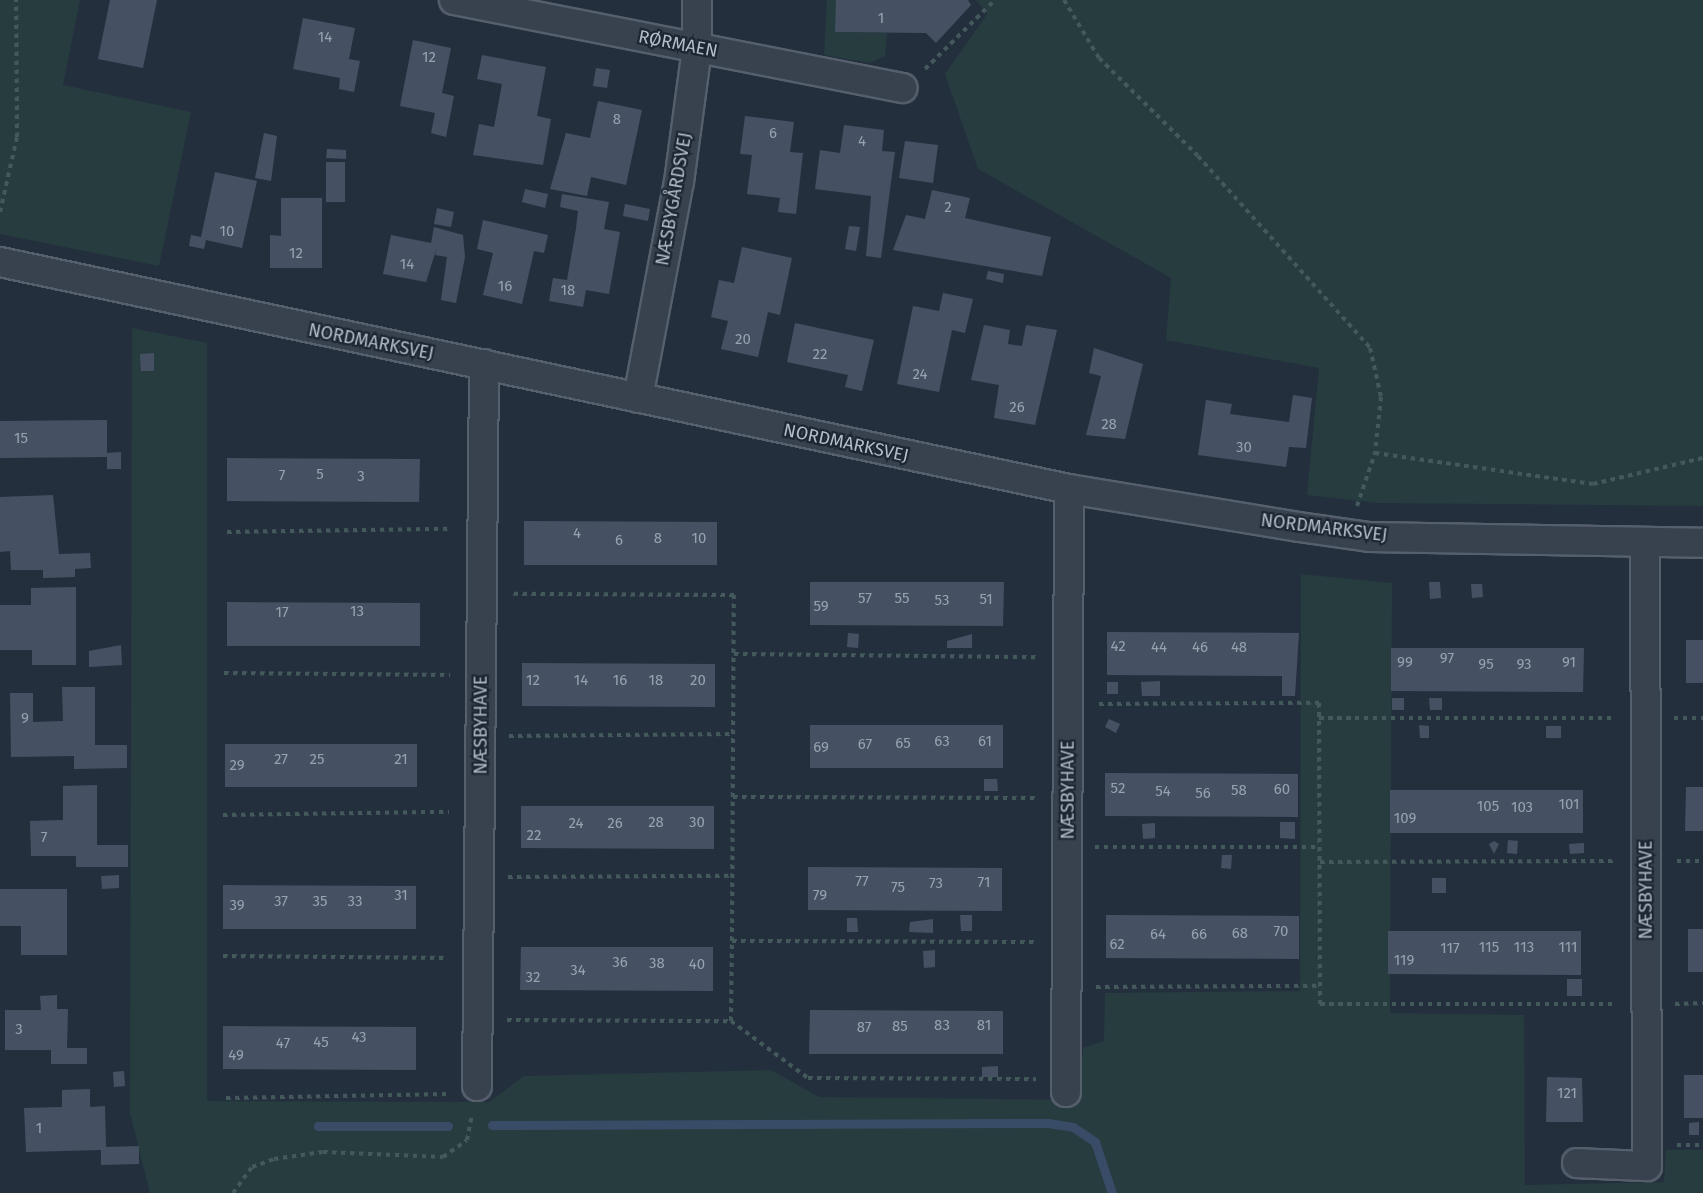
<!DOCTYPE html>
<meta charset="utf-8">
<style>
body{margin:0}
#map{position:relative;width:1703px;height:1193px;overflow:hidden;background:#242f3e;font-family:"Fira Sans",sans-serif}
div>[style]{position:absolute}
[style*='--x']{left:calc(var(--x)*1px);top:calc(var(--y)*1px);width:calc(var(--w)*1px);rotate:calc(var(--a)*1deg)}
.green>*{inset:0;background:#263c3f}
.stream>*{height:9px;margin:-4.5px;padding:0 4.5px;transform-origin:4.5px;border-radius:4.5px;background:#394c67}
.building>*{inset:0;background:#455162}
.path>*{height:4px;margin-top:-2px;transform-origin:0;background:repeating-linear-gradient(90deg,#44595c 0 4.5px,transparent 0 9px)}
.roads{filter:drop-shadow(2px 0 #565f6c) drop-shadow(-2px 0 #565f6c) drop-shadow(0 2px #565f6c) drop-shadow(0 -2px #565f6c)}
.minor>*{height:28px;margin:-14px;padding:0 14px;transform-origin:14px;border-radius:14px;background:#38414e}
span{translate:-50% -50%;white-space:nowrap;text-align:center;line-height:1.15;-webkit-text-stroke:4.5px #1d2633;paint-order:stroke}
.number-label{font-size:15px;color:#98a1af}
.number-label span{-webkit-text-stroke-width:0}
.street-label{font-size:18px;color:#b4bcc9}
</style>
<div id="map">
<div class="green">
<div style="clip-path:polygon(0 0,80px 0,63px 85px,191px 112px,159px 266px,0 234px)"></div>
<div style="clip-path:polygon(827px 0,836px 0,836px 32px,887px 33px,885px 56px,870px 63px,824px 55px)"></div>
<div style="clip-path:polygon(976px 0,1703px 0,1703px 506px,1378px 503px,1307px 495px,1319px 368px,1166px 340px,1171px 278px,978px 169px,945px 74px,987px 14px)"></div>
<div style="clip-path:polygon(132px 328px,207px 343px,207px 1101px,489px 1102px,524px 1076px,771px 1070px,819px 1097px,1080px 1100px,1083px 1048px,1104px 1041px,1105px 993px,1300px 991px,1301px 574px,1392px 583px,1390px 1013px,1524px 1015px,1525px 1185px,1664px 1182px,1666px 1150px,1703px 1150px,1703px 1193px,150px 1193px,130px 1113px)"></div>
</div>
<div class="stream">
<div style="--x:492;--y:1125;--w:556;--a:-0.21"></div>
<div style="--x:1048;--y:1123;--w:25;--a:9"></div>
<div style="--x:1073;--y:1127;--w:27;--a:34"></div>
<div style="--x:1095;--y:1142;--w:54;--a:71.6"></div>
<div style="--x:318;--y:1126;--w:130;--a:0"></div>
</div>
<div class="building">
<div style="clip-path:polygon(110px 0,157px 0,143px 68px,98px 59px)"></div>
<div style="clip-path:polygon(836px 0,968px 0,971px 5px,936px 43px,926px 33px,835px 32px)"></div>
<div style="clip-path:polygon(303px 18px,355px 28px,349px 59px,360px 61px,354px 92px,339px 89px,340px 78px,293px 69px)"></div>
<div style="clip-path:polygon(413px 40px,451px 48px,442px 93px,454px 96px,446px 137px,431px 133px,435px 113px,400px 106px)"></div>
<div style="clip-path:polygon(482px 55px,546px 67px,537px 116px,551px 119px,543px 165px,473px 155px,479px 124px,494px 127px,502px 84px,477px 79px)"></div>
<div style="clip-path:polygon(596px 68px,610px 70px,607px 88px,593px 86px)"></div>
<div style="clip-path:polygon(598px 101px,642px 110px,626px 185px,591px 177px,587px 196px,550px 189px,566px 133px,590px 138px)"></div>
<div style="clip-path:polygon(745px 116px,794px 122px,790px 152px,803px 153px,796px 214px,778px 212px,780px 198px,747px 194px,752px 155px,740px 154px)"></div>
<div style="clip-path:polygon(844px 125px,884px 130px,882px 151px,895px 152px,881px 258px,866px 256px,871px 196px,815px 189px,820px 150px,840px 153px)"></div>
<div style="clip-path:polygon(264px 133px,277px 136px,271px 181px,255px 178px)"></div>
<div style="clip-path:polygon(905px 141px,938px 145px,933px 183px,899px 178px)"></div>
<div style="clip-path:polygon(327px 149px,346px 150px,346px 159px,326px 158px)"></div>
<div style="clip-path:polygon(326px 162px,345px 162px,345px 202px,326px 202px)"></div>
<div style="clip-path:polygon(215px 172px,257px 181px,242px 248px,206px 240px,204px 249px,189px 246px,191px 235px,201px 237px)"></div>
<div style="clip-path:polygon(525px 189px,548px 194px,545px 208px,522px 202px)"></div>
<div style="clip-path:polygon(932px 190px,970px 198px,965px 218px,1051px 237px,1042px 276px,893px 250px,906px 215px,925px 219px)"></div>
<div style="clip-path:polygon(562px 194px,609px 202px,604px 229px,620px 232px,609px 294px,586px 290px,583px 307px,549px 301px,553px 278px,567px 280px,576px 228px,578px 211px,560px 207px)"></div>
<div style="clip-path:polygon(281px 198px,322px 198px,322px 268px,270px 268px,270px 235px,281px 236px)"></div>
<div style="clip-path:polygon(625px 204px,650px 209px,648px 221px,623px 216px)"></div>
<div style="clip-path:polygon(437px 208px,454px 212px,451px 227px,434px 224px)"></div>
<div style="clip-path:polygon(483px 220px,548px 235px,544px 253px,534px 251px,522px 304px,483px 295px,493px 253px,477px 249px)"></div>
<div style="clip-path:polygon(849px 226px,860px 227px,856px 251px,845px 249px)"></div>
<div style="clip-path:polygon(434px 227px,463px 235px,465px 257px,456px 303px,441px 300px,447px 257px,435px 255px,437px 247px,426px 282px,383px 274px,391px 235px,431px 243px)"></div>
<div style="clip-path:polygon(742px 247px,792px 258px,780px 315px,768px 312px,758px 357px,721px 349px,728px 321px,711px 317px,719px 280px,734px 283px)"></div>
<div style="clip-path:polygon(988px 271px,1004px 274px,1003px 283px,986px 279px)"></div>
<div style="clip-path:polygon(943px 293px,973px 299px,965px 333px,952px 330px,939px 392px,897px 384px,913px 306px,939px 311px)"></div>
<div style="clip-path:polygon(795px 323px,874px 340px,862px 391px,845px 387px,848px 375px,787px 362px)"></div>
<div style="clip-path:polygon(984px 325px,1010px 330px,1008px 344px,1022px 346px,1026px 325px,1057px 330px,1035px 425px,994px 418px,999px 385px,971px 380px)"></div>
<div style="clip-path:polygon(1094px 348px,1143px 364px,1125px 439px,1086px 435px,1101px 376px,1089px 373px)"></div>
<div style="clip-path:polygon(154px 353px,154px 371px,141px 371px,140px 354px)"></div>
<div style="clip-path:polygon(1293px 395px,1312px 398px,1306px 448px,1289px 447px,1286px 467px,1198px 455px,1206px 400px,1232px 404px,1230px 414px,1289px 422px)"></div>
<div style="clip-path:polygon(107px 420px,107px 453px,121px 452px,121px 469px,107px 469px,107px 457px,0 458px,0 421px)"></div>
<div style="clip-path:polygon(227px 458px,420px 459px,419px 502px,227px 501px)"></div>
<div style="clip-path:polygon(53px 495px,59px 554px,90px 553px,91px 568px,75px 569px,75px 577px,43px 578px,43px 570px,11px 570px,10px 551px,0 552px,0 497px)"></div>
<div style="clip-path:polygon(524px 521px,717px 522px,717px 565px,524px 565px)"></div>
<div style="clip-path:polygon(810px 582px,1004px 582px,1003px 626px,810px 625px)"></div>
<div style="clip-path:polygon(1429px 582px,1440px 582px,1441px 598px,1430px 599px)"></div>
<div style="clip-path:polygon(1471px 584px,1482px 584px,1483px 597px,1472px 598px)"></div>
<div style="clip-path:polygon(76px 587px,76px 665px,32px 665px,32px 650px,0 650px,0 605px,31px 605px,31px 588px)"></div>
<div style="clip-path:polygon(227px 602px,420px 603px,420px 646px,227px 646px)"></div>
<div style="clip-path:polygon(1107px 632px,1299px 633px,1295px 696px,1282px 696px,1282px 676px,1107px 675px)"></div>
<div style="clip-path:polygon(848px 633px,859px 634px,858px 648px,847px 647px)"></div>
<div style="clip-path:polygon(972px 634px,972px 648px,947px 648px,947px 641px)"></div>
<div style="clip-path:polygon(1686px 640px,1703px 640px,1703px 683px,1686px 683px)"></div>
<div style="clip-path:polygon(121px 645px,122px 665px,89px 667px,89px 651px)"></div>
<div style="clip-path:polygon(1391px 648px,1584px 648px,1583px 692px,1391px 691px)"></div>
<div style="clip-path:polygon(522px 663px,715px 664px,715px 707px,522px 706px)"></div>
<div style="clip-path:polygon(1160px 681px,1160px 696px,1142px 696px,1141px 682px)"></div>
<div style="clip-path:polygon(1107px 682px,1118px 682px,1118px 694px,1107px 694px)"></div>
<div style="clip-path:polygon(62px 687px,95px 687px,95px 745px,127px 745px,127px 768px,74px 769px,74px 756px,11px 757px,10px 693px,33px 693px,33px 722px,63px 721px)"></div>
<div style="clip-path:polygon(1392px 698px,1404px 698px,1404px 710px,1392px 710px)"></div>
<div style="clip-path:polygon(1429px 698px,1442px 698px,1442px 710px,1430px 710px)"></div>
<div style="clip-path:polygon(1109px 719px,1120px 724px,1116px 733px,1105px 727px)"></div>
<div style="clip-path:polygon(810px 725px,1003px 725px,1003px 768px,810px 768px)"></div>
<div style="clip-path:polygon(1419px 725px,1429px 726px,1429px 738px,1420px 738px)"></div>
<div style="clip-path:polygon(1546px 726px,1561px 726px,1561px 738px,1546px 738px)"></div>
<div style="clip-path:polygon(225px 744px,417px 744px,417px 787px,225px 787px)"></div>
<div style="clip-path:polygon(1105px 773px,1298px 774px,1298px 817px,1105px 816px)"></div>
<div style="clip-path:polygon(984px 779px,997px 779px,998px 791px,984px 791px)"></div>
<div style="clip-path:polygon(97px 785px,97px 845px,128px 845px,128px 867px,76px 867px,76px 856px,31px 856px,30px 821px,63px 820px,63px 786px)"></div>
<div style="clip-path:polygon(1686px 787px,1703px 787px,1703px 831px,1685px 831px)"></div>
<div style="clip-path:polygon(1390px 790px,1583px 790px,1583px 833px,1390px 833px)"></div>
<div style="clip-path:polygon(521px 806px,714px 806px,714px 849px,521px 848px)"></div>
<div style="clip-path:polygon(1280px 822px,1295px 822px,1295px 839px,1280px 838px)"></div>
<div style="clip-path:polygon(1155px 823px,1155px 838px,1143px 839px,1142px 824px)"></div>
<div style="clip-path:polygon(1508px 840px,1518px 841px,1517px 854px,1507px 853px)"></div>
<div style="clip-path:polygon(1494px 841px,1499px 844px,1494px 854px,1489px 844px)"></div>
<div style="clip-path:polygon(1584px 843px,1584px 853px,1570px 854px,1569px 844px)"></div>
<div style="clip-path:polygon(1222px 855px,1232px 855px,1231px 869px,1221px 868px)"></div>
<div style="clip-path:polygon(808px 867px,1002px 868px,1002px 911px,808px 910px)"></div>
<div style="clip-path:polygon(119px 875px,119px 888px,102px 889px,101px 876px)"></div>
<div style="clip-path:polygon(1432px 878px,1446px 878px,1446px 893px,1432px 893px)"></div>
<div style="clip-path:polygon(223px 885px,416px 886px,416px 929px,223px 929px)"></div>
<div style="clip-path:polygon(0 889px,67px 889px,67px 955px,21px 955px,21px 926px,0 926px)"></div>
<div style="clip-path:polygon(960px 915px,972px 915px,972px 931px,961px 931px)"></div>
<div style="clip-path:polygon(1106px 915px,1299px 916px,1299px 959px,1106px 958px)"></div>
<div style="clip-path:polygon(847px 918px,857px 918px,858px 932px,847px 932px)"></div>
<div style="clip-path:polygon(933px 919px,933px 933px,909px 932px,910px 922px)"></div>
<div style="clip-path:polygon(1688px 929px,1703px 929px,1703px 972px,1688px 972px)"></div>
<div style="clip-path:polygon(1388px 931px,1581px 931px,1581px 975px,1388px 974px)"></div>
<div style="clip-path:polygon(521px 947px,713px 947px,713px 991px,520px 990px)"></div>
<div style="clip-path:polygon(935px 950px,935px 967px,924px 968px,923px 951px)"></div>
<div style="clip-path:polygon(1567px 979px,1582px 979px,1582px 996px,1567px 996px)"></div>
<div style="clip-path:polygon(57px 995px,57px 1009px,68px 1009px,67px 1048px,87px 1048px,87px 1064px,51px 1064px,51px 1050px,5px 1050px,5px 1010px,41px 1010px,40px 996px)"></div>
<div style="clip-path:polygon(810px 1010px,1003px 1011px,1003px 1054px,809px 1054px)"></div>
<div style="clip-path:polygon(223px 1026px,416px 1027px,416px 1070px,223px 1069px)"></div>
<div style="clip-path:polygon(998px 1066px,998px 1077px,982px 1077px,982px 1067px)"></div>
<div style="clip-path:polygon(124px 1071px,125px 1086px,114px 1087px,113px 1072px)"></div>
<div style="clip-path:polygon(1684px 1075px,1703px 1075px,1703px 1118px,1684px 1118px)"></div>
<div style="clip-path:polygon(1547px 1077px,1582px 1078px,1583px 1122px,1546px 1122px)"></div>
<div style="clip-path:polygon(90px 1089px,90px 1107px,105px 1106px,106px 1147px,139px 1146px,139px 1164px,101px 1165px,101px 1150px,26px 1152px,24px 1108px,62px 1107px,62px 1090px)"></div>
<div style="clip-path:polygon(1699px 1122px,1699px 1135px,1689px 1135px,1689px 1123px)"></div>
</div>
<div class="path">
<div style="--x:1064;--y:0;--w:68;--a:58.9"></div>
<div style="--x:1099;--y:58;--w:139;--a:44.7"></div>
<div style="--x:1198;--y:156;--w:258;--a:48.1"></div>
<div style="--x:1370;--y:348;--w:50;--a:77.3"></div>
<div style="--x:1381;--y:397;--w:56;--a:96.1"></div>
<div style="--x:1375;--y:453;--w:220;--a:8.1"></div>
<div style="--x:1593;--y:484;--w:113;--a:-13.3"></div>
<div style="--x:925;--y:69;--w:98;--a:-44.6"></div>
<div style="--x:0;--y:212;--w:77;--a:-77.2"></div>
<div style="--x:17;--y:137;--w:137;--a:-90.4"></div>
<div style="--x:1357;--y:506;--w:56;--a:-71.2"></div>
<div style="--x:227;--y:532;--w:225;--a:-0.8"></div>
<div style="--x:734;--y:654;--w:304;--a:0.6"></div>
<div style="--x:224;--y:673;--w:226;--a:0.5"></div>
<div style="--x:1099;--y:704;--w:220;--a:-0.3"></div>
<div style="--x:1319;--y:703;--w:301;--a:89.8"></div>
<div style="--x:1320;--y:1004;--w:296;--a:0"></div>
<div style="--x:1319;--y:718;--w:296;--a:0"></div>
<div style="--x:1674;--y:718;--w:29;--a:0"></div>
<div style="--x:509;--y:736;--w:224;--a:-0.5"></div>
<div style="--x:733;--y:797;--w:304;--a:0.2"></div>
<div style="--x:223;--y:815;--w:226;--a:-0.8"></div>
<div style="--x:1095;--y:847;--w:225;--a:0"></div>
<div style="--x:1677;--y:861;--w:26;--a:0"></div>
<div style="--x:1320;--y:862;--w:295;--a:-0.2"></div>
<div style="--x:508;--y:877;--w:224;--a:-0.3"></div>
<div style="--x:732;--y:941;--w:304;--a:0.2"></div>
<div style="--x:223;--y:956;--w:225;--a:0.5"></div>
<div style="--x:1096;--y:987;--w:224;--a:-0.3"></div>
<div style="--x:1675;--y:1004;--w:28;--a:-2"></div>
<div style="--x:507;--y:1020;--w:224;--a:0.3"></div>
<div style="--x:731;--y:1021;--w:80;--a:-89.3"></div>
<div style="--x:732;--y:941;--w:346;--a:-89.7"></div>
<div style="--x:734;--y:595;--w:224;--a:-179.7"></div>
<div style="--x:731;--y:1021;--w:96;--a:36.5"></div>
<div style="--x:808;--y:1078;--w:228;--a:0.3"></div>
<div style="--x:226;--y:1098;--w:223;--a:-1"></div>
<div style="--x:1677;--y:1145;--w:26;--a:0"></div>
<div style="--x:233;--y:1193;--w:32;--a:-54"></div>
<div style="--x:252;--y:1167;--w:23;--a:-20"></div>
<div style="--x:274;--y:1159;--w:49;--a:-8.1"></div>
<div style="--x:323;--y:1152;--w:120;--a:2.4"></div>
<div style="--x:443;--y:1157;--w:29;--a:-35"></div>
<div style="--x:467;--y:1140;--w:26;--a:-79"></div>
</div>
<div class="roads">
<div class="minor">
<div style="--x:454;--y:0;--w:457;--a:11.1"></div>
<div style="--x:0;--y:262;--w:1093;--a:11.99"></div>
<div style="--x:1069;--y:489;--w:233;--a:9.4"></div>
<div style="--x:1299;--y:527;--w:71;--a:8.1"></div>
<div style="--x:1369;--y:537;--w:334;--a:1"></div>
<div style="--x:638;--y:398;--w:220;--a:-79.3"></div>
<div style="--x:679;--y:182;--w:135;--a:-82.3"></div>
<div style="--x:697;--y:48;--w:48;--a:-90"></div>
<div style="--x:477;--y:1086;--w:722;--a:-89.44"></div>
<div style="--x:1066;--y:1092;--w:603;--a:-89.71"></div>
<div style="--x:1577;--y:1163;--w:70;--a:2.5"></div>
<div style="--x:1647;--y:1166;--w:621;--a:-90.18"></div>
</div>
</div>
<div class="number-label">
<span style="left:881px;top:19px">1</span>
<span style="left:325px;top:38px">14</span>
<span style="left:429px;top:58px">12</span>
<span style="left:617px;top:120px">8</span>
<span style="left:773px;top:134px">6</span>
<span style="left:862px;top:142px">4</span>
<span style="left:948px;top:208px">2</span>
<span style="left:227px;top:232px">10</span>
<span style="left:296px;top:254px">12</span>
<span style="left:407px;top:265px">14</span>
<span style="left:505px;top:287px">16</span>
<span style="left:568px;top:291px">18</span>
<span style="left:743px;top:340px">20</span>
<span style="left:820px;top:355px">22</span>
<span style="left:920px;top:375px">24</span>
<span style="left:1017px;top:408px">26</span>
<span style="left:1109px;top:425px">28</span>
<span style="left:21px;top:439px">15</span>
<span style="left:1244px;top:448px">30</span>
<span style="left:320px;top:475px">5</span>
<span style="left:282px;top:476px">7</span>
<span style="left:361px;top:477px">3</span>
<span style="left:577px;top:534px">4</span>
<span style="left:658px;top:539px">8</span>
<span style="left:699px;top:539px">10</span>
<span style="left:619px;top:541px">6</span>
<span style="left:865px;top:599px">57</span>
<span style="left:902px;top:599px">55</span>
<span style="left:986px;top:600px">51</span>
<span style="left:942px;top:601px">53</span>
<span style="left:821px;top:607px">59</span>
<span style="left:357px;top:612px">13</span>
<span style="left:282px;top:613px">17</span>
<span style="left:1118px;top:647px">42</span>
<span style="left:1159px;top:648px">44</span>
<span style="left:1200px;top:648px">46</span>
<span style="left:1239px;top:648px">48</span>
<span style="left:1447px;top:659px">97</span>
<span style="left:1405px;top:663px">99</span>
<span style="left:1569px;top:663px">91</span>
<span style="left:1486px;top:665px">95</span>
<span style="left:1524px;top:665px">93</span>
<span style="left:533px;top:681px">12</span>
<span style="left:581px;top:681px">14</span>
<span style="left:620px;top:681px">16</span>
<span style="left:656px;top:681px">18</span>
<span style="left:698px;top:681px">20</span>
<span style="left:25px;top:719px">9</span>
<span style="left:942px;top:742px">63</span>
<span style="left:985px;top:742px">61</span>
<span style="left:903px;top:744px">65</span>
<span style="left:865px;top:745px">67</span>
<span style="left:821px;top:748px">69</span>
<span style="left:281px;top:760px">27</span>
<span style="left:317px;top:760px">25</span>
<span style="left:401px;top:760px">21</span>
<span style="left:237px;top:766px">29</span>
<span style="left:1118px;top:789px">52</span>
<span style="left:1282px;top:790px">60</span>
<span style="left:1239px;top:791px">58</span>
<span style="left:1163px;top:792px">54</span>
<span style="left:1203px;top:794px">56</span>
<span style="left:1569px;top:805px">101</span>
<span style="left:1488px;top:807px">105</span>
<span style="left:1522px;top:808px">103</span>
<span style="left:1405px;top:819px">109</span>
<span style="left:656px;top:823px">28</span>
<span style="left:697px;top:823px">30</span>
<span style="left:576px;top:824px">24</span>
<span style="left:615px;top:824px">26</span>
<span style="left:534px;top:836px">22</span>
<span style="left:44px;top:838px">7</span>
<span style="left:862px;top:882px">77</span>
<span style="left:984px;top:883px">71</span>
<span style="left:936px;top:884px">73</span>
<span style="left:898px;top:888px">75</span>
<span style="left:401px;top:896px">31</span>
<span style="left:820px;top:896px">79</span>
<span style="left:281px;top:902px">37</span>
<span style="left:320px;top:902px">35</span>
<span style="left:355px;top:902px">33</span>
<span style="left:237px;top:906px">39</span>
<span style="left:1281px;top:932px">70</span>
<span style="left:1240px;top:934px">68</span>
<span style="left:1158px;top:935px">64</span>
<span style="left:1199px;top:935px">66</span>
<span style="left:1117px;top:945px">62</span>
<span style="left:1489px;top:948px">115</span>
<span style="left:1524px;top:948px">113</span>
<span style="left:1568px;top:948px">111</span>
<span style="left:1450px;top:949px">117</span>
<span style="left:1404px;top:961px">119</span>
<span style="left:620px;top:963px">36</span>
<span style="left:657px;top:964px">38</span>
<span style="left:697px;top:965px">40</span>
<span style="left:578px;top:971px">34</span>
<span style="left:533px;top:978px">32</span>
<span style="left:942px;top:1026px">83</span>
<span style="left:984px;top:1026px">81</span>
<span style="left:900px;top:1027px">85</span>
<span style="left:864px;top:1028px">87</span>
<span style="left:19px;top:1030px">3</span>
<span style="left:359px;top:1038px">43</span>
<span style="left:321px;top:1043px">45</span>
<span style="left:283px;top:1044px">47</span>
<span style="left:236px;top:1056px">49</span>
<span style="left:1567px;top:1094px">121</span>
<span style="left:39px;top:1129px">1</span>
</div>
<div class="street-label">
<span style="left:678px;top:44px;rotate:11deg">RØRMAEN</span>
<span style="left:674px;top:199px;rotate:-80deg">NÆSBYGÅRDSVEJ</span>
<span style="left:371px;top:342px;rotate:11deg">NORDMARKSVEJ</span>
<span style="left:846px;top:443px;rotate:12deg">NORDMARKSVEJ</span>
<span style="left:1324px;top:528px;rotate:7deg">NORDMARKSVEJ</span>
<span style="left:481px;top:725px;rotate:-90deg">NÆSBYHAVE</span>
<span style="left:1068px;top:790px;rotate:-90deg">NÆSBYHAVE</span>
<span style="left:1646px;top:890px;rotate:-90deg">NÆSBYHAVE</span>
</div>
</div>
